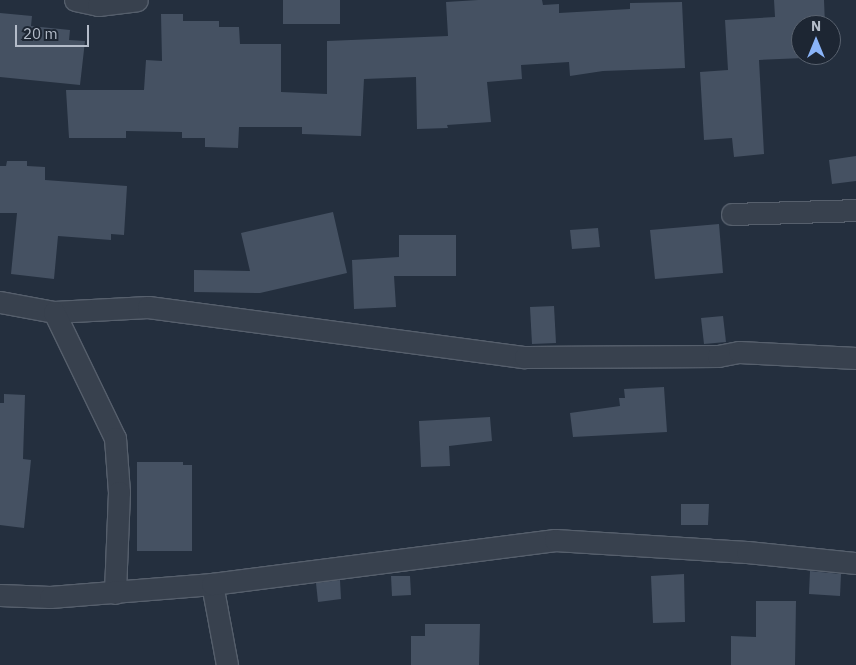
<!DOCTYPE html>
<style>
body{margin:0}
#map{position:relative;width:856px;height:665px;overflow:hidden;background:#242f3e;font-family:"IBM Plex Sans",sans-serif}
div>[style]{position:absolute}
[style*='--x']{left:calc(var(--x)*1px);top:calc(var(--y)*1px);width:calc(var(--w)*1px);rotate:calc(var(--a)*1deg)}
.building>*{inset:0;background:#455162}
.roads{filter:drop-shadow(1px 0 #565f6c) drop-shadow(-1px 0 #565f6c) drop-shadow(0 1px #565f6c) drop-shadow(0 -1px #565f6c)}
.minor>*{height:21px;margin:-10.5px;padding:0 10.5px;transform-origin:10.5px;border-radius:10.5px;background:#38414e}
span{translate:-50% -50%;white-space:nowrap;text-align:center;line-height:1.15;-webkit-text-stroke:5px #1d2633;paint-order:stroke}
.north{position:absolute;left:791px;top:15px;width:50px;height:50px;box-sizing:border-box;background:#1d2633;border:1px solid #59626f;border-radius:50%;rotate:0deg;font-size:14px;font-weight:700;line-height:20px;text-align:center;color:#b4bcc9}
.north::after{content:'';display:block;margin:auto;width:18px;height:22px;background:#8ab4f8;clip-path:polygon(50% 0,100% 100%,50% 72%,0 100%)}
.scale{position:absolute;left:15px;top:25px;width:74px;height:22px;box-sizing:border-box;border:2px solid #b4bcc9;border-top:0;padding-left:6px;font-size:15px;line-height:18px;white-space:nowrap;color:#b4bcc9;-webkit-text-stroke:4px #1d2633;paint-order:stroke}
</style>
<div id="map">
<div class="building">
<div style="clip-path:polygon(283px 0,340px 0,340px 24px,283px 24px)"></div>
<div style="clip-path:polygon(478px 0,542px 0,543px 5px,559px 4px,559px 13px,630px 9px,630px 3px,682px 2px,685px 68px,603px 71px,570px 76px,569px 62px,521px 65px,522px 79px,487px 82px,491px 122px,447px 125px,448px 128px,417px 129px,416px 77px,364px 79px,361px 136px,302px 134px,302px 127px,239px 127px,238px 148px,205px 147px,205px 138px,182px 138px,182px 132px,126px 131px,126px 138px,69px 138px,66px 90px,144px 90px,146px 60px,162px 61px,161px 14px,183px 14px,183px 21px,219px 21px,219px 27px,239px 27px,240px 44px,281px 44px,281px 92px,327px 94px,327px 41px,448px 36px,446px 2px)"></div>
<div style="clip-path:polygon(774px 0,824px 0,825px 25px,801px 25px,801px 55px,827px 57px,759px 60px,764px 154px,734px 157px,732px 138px,704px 140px,700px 72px,728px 70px,725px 20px,775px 17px)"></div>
<div style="clip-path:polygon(0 13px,32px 16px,31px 26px,70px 30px,69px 40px,85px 41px,80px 85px,0 77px)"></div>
<div style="clip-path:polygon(856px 156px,856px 181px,832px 184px,829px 160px)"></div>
<div style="clip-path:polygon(7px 161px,27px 161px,27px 166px,45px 167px,45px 180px,127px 186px,124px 235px,111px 234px,111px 240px,58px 236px,54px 279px,11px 274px,17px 213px,0 213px,0 166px,6px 166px)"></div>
<div style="clip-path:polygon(333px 212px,347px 273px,260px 293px,194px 292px,194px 270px,250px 271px,241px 233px)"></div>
<div style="clip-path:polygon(719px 224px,723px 273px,655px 279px,650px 230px)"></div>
<div style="clip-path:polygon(598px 228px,600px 247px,572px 249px,570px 230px)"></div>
<div style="clip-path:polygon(399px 235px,456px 235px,456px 276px,394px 276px,396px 307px,354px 309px,352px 260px,399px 257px)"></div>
<div style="clip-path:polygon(554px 306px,556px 343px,532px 344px,530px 307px)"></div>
<div style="clip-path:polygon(723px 316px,726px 342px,704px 344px,701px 318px)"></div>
<div style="clip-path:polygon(664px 387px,667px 432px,573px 437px,570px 413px,620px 406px,619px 398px,625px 398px,624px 389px)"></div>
<div style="clip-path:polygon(4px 394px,25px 395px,23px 459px,31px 460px,24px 528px,0 525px,0 403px,4px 403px)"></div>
<div style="clip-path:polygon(490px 417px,492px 441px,449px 446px,450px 466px,421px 467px,419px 421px)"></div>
<div style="clip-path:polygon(137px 462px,183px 462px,183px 465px,192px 465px,192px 551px,137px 551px)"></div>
<div style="clip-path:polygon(681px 504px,709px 504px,708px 525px,681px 525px)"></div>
<div style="clip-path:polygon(810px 571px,841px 574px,840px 596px,809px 594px)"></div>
<div style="clip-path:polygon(684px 574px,685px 622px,653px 623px,651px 576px)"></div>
<div style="clip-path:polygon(391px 576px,410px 576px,411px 595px,392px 596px)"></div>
<div style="clip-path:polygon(340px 580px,341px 599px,318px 602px,316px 583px)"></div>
<div style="clip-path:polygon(756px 601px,796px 601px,795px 665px,731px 665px,731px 636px,756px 637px)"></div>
<div style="clip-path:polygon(425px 624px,480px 624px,479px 665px,411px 665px,411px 636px,425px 636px)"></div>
</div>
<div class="roads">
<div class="minor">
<div style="--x:75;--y:0;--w:24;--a:12"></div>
<div style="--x:98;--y:5;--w:39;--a:-7"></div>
<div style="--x:732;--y:214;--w:124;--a:-1.8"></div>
<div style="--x:0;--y:302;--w:55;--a:10.5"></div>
<div style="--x:54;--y:312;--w:94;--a:-3"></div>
<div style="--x:148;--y:307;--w:380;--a:7.6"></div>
<div style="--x:525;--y:357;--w:193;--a:-0.3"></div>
<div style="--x:718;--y:356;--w:21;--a:-11"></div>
<div style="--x:739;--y:352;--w:117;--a:2.9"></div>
<div style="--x:54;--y:312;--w:140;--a:64.2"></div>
<div style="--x:115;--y:438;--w:54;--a:85.8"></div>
<div style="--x:119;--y:492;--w:101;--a:92.3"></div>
<div style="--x:212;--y:584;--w:82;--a:79.5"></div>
<div style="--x:0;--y:595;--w:50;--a:2.3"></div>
<div style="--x:50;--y:597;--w:163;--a:-4.6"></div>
<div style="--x:212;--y:584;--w:346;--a:-7.3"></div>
<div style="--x:555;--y:540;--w:192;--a:3.6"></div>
<div style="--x:747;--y:552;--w:110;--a:5.8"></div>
</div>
</div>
<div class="north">N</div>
<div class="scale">20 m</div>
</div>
